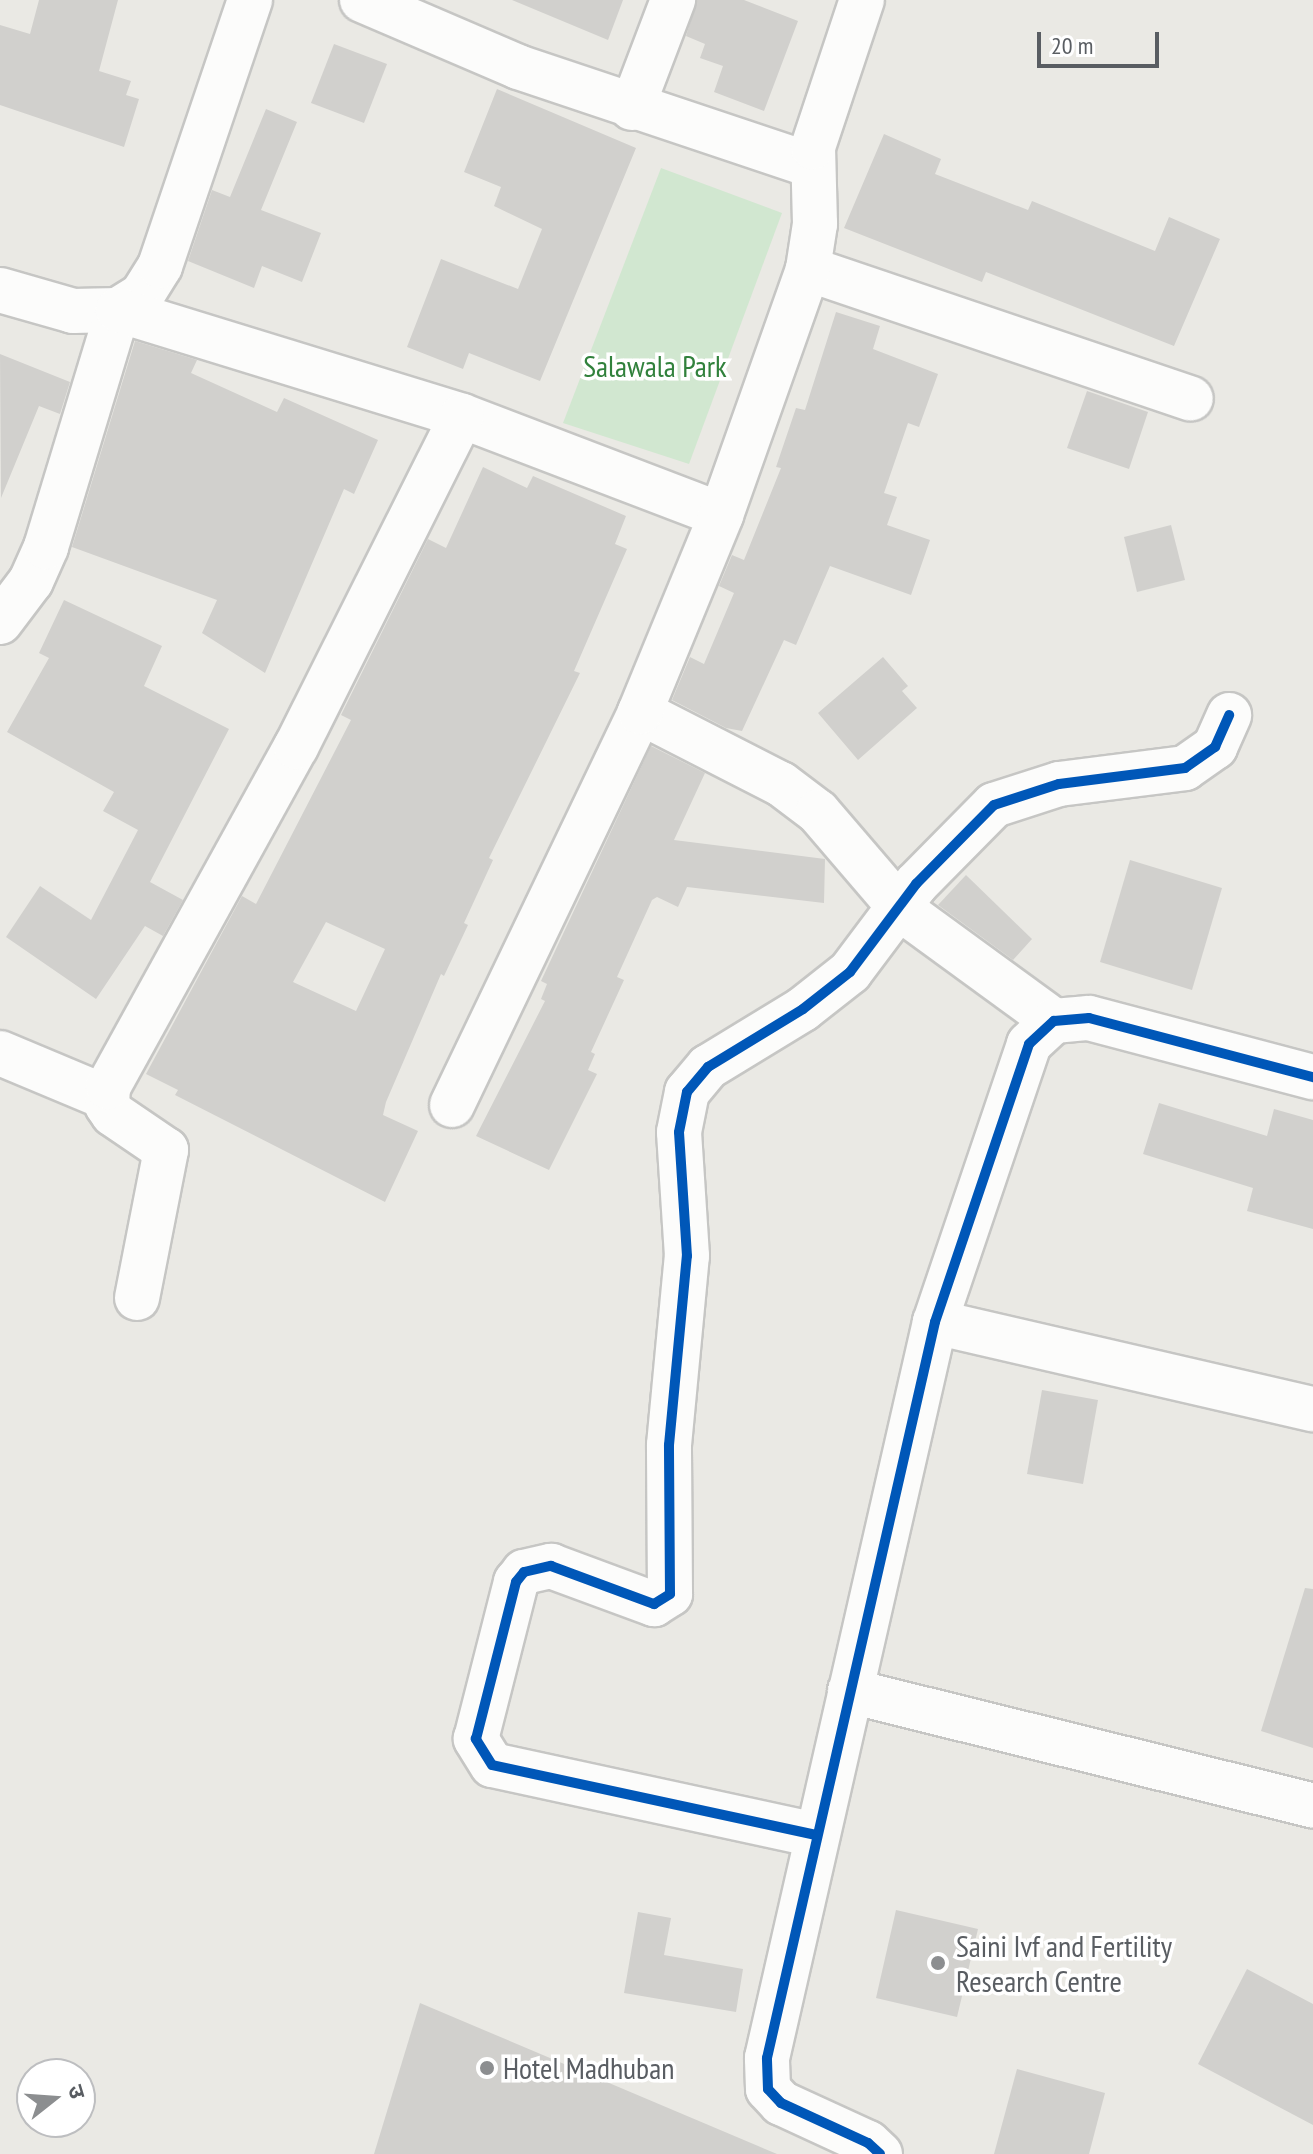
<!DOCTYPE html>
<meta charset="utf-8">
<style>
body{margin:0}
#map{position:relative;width:1313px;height:2154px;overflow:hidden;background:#eae9e4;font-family:"PT Sans Narrow","Noto Sans Devanagari",sans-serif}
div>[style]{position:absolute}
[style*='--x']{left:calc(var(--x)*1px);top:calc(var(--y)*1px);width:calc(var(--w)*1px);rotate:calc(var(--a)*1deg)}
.green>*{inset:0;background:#d1e7d0}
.building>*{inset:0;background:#d1d0cd}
.roads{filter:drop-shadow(2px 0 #c6c6c4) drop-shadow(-2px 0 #c6c6c4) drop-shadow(0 2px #c6c6c4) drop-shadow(0 -2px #c6c6c4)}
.minor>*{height:44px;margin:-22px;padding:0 22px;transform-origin:22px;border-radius:22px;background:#fcfcfb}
.cycleway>*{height:10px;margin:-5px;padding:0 5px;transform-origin:5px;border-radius:5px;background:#0057b8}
.dots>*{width:22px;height:22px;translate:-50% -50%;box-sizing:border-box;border:4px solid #fff;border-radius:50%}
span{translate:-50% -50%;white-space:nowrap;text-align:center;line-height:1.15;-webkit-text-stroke:7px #fff;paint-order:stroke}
.park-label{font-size:30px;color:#31813c}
.poi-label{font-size:30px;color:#595d62}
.left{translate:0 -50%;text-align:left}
.north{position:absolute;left:16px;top:2058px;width:80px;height:80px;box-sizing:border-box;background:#fff;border:2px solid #bdbec0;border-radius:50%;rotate:73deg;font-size:22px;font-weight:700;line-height:32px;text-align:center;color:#595d62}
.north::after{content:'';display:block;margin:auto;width:28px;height:36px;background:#8c8e90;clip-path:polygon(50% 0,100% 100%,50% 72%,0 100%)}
.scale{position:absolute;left:1037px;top:32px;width:122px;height:36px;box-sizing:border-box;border:4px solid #595d62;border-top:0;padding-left:10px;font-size:24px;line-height:28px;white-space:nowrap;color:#595d62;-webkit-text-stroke:6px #fff;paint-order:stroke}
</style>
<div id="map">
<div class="green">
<div style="clip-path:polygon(661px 168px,782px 213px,689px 464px,563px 423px)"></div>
</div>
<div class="building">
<div style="clip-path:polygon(39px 0,118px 0,99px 71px,131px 81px,126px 95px,139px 99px,124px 147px,0 105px,0 25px,30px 34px)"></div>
<div style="clip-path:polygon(512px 0,623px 0,608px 40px)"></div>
<div style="clip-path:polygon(697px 0,744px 0,798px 21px,764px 111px,714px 92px,723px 66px,700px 58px,705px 44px,686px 36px)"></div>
<div style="clip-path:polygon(334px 44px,387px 64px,364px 123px,311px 103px)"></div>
<div style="clip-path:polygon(497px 89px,636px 148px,540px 381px,469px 353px,463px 369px,407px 347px,441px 259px,518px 289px,542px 229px,494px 206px,501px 187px,464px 172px)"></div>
<div style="clip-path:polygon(266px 109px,297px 122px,261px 210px,321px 233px,302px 282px,262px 266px,254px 288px,188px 261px,212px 190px,230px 197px)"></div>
<div style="clip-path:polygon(884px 134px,941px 159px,935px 174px,1028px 210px,1032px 201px,1155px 251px,1169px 217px,1220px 239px,1174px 346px,986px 272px,982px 282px,844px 228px)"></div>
<div style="clip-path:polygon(836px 312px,880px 326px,873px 349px,938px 374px,919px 427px,908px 423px,884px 493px,897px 497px,887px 525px,930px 540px,911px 595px,830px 566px,796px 645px,784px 640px,742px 731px,726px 728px,672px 700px,690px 657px,704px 664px,734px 593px,719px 586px,732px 555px,744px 560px,781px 468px,776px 467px,796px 408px,805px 410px)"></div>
<div style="clip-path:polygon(135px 341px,197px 360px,191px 373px,277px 412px,284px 398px,378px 440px,354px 494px,344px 489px,265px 673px,202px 633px,217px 600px,72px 547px)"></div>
<div style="clip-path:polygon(0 354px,70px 382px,60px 414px,39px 406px,1px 498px)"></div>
<div style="clip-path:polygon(1087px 391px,1148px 412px,1129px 469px,1067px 448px)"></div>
<div style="clip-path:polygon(evenodd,483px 467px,527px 488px,533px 476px,626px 516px,615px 544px,627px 549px,574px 671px,580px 673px,489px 858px,493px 860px,464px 923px,468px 925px,444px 976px,441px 974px,386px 1102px,383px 1115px,418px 1131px,385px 1202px,175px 1095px,178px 1090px,146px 1074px,242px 896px,256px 904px,351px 720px,341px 715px,428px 539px,446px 548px,483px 467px,326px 922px,385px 949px,356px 1011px,293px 982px,326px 922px)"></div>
<div style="clip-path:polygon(1171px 525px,1185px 580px,1137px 592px,1124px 537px)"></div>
<div style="clip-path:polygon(64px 600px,162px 646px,144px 686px,229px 729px,150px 882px,183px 900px,163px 936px,145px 926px,96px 999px,6px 937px,40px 886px,91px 920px,138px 830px,103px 811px,114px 792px,7px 732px,49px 658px,39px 653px)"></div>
<div style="clip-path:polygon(883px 657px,908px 686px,902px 691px,917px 708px,858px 760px,818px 713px)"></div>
<div style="clip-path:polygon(651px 746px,705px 773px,674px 840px,825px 859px,824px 903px,687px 887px,678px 907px,657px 897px,652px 900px,617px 977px,624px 980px,591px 1052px,595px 1054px,588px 1070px,597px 1074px,549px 1170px,476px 1136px,545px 1001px,541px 999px,547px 984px,541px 981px)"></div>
<div style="clip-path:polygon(1130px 860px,1222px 888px,1192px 990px,1100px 962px)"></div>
<div style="clip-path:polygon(966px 875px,1032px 939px,1013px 960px,938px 905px)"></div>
<div style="clip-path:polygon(1159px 1103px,1267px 1136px,1274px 1109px,1313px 1120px,1313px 1229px,1247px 1211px,1253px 1188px,1143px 1154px)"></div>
<div style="clip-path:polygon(1042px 1390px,1098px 1400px,1083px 1484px,1027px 1474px)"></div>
<div style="clip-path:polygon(1305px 1588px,1313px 1589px,1313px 1748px,1261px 1731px)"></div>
<div style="clip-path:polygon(896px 1910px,978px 1929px,957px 2017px,876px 1998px)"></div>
<div style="clip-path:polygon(638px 1912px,671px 1918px,664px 1955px,743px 1969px,736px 2012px,624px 1993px)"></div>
<div style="clip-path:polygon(1247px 1969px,1313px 2004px,1313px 2125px,1198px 2064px)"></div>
<div style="clip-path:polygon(420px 2003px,777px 2154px,374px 2154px)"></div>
<div style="clip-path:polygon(1017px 2069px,1105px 2093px,1089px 2154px,994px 2154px)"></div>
</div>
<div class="roads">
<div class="minor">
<div style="--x:362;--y:0;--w:170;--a:23.2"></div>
<div style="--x:518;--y:67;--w:309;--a:18.5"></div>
<div style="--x:632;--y:108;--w:116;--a:-69.2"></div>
<div style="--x:808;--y:269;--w:404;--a:18.7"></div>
<div style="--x:0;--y:290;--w:76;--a:16"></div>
<div style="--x:73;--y:311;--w:45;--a:-1.3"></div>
<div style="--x:118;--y:310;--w:28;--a:-32"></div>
<div style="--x:142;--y:295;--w:34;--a:-58"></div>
<div style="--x:160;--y:266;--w:281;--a:-71.3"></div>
<div style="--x:0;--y:622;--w:51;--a:-52.9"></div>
<div style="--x:31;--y:581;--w:37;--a:-66"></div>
<div style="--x:46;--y:547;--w:248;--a:-73.1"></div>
<div style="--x:118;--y:310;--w:360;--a:17.1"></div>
<div style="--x:462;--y:416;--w:277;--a:20.9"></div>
<div style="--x:640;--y:712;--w:158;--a:27.1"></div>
<div style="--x:781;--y:784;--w:46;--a:37.1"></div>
<div style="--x:818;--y:812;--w:129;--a:49.4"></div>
<div style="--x:902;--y:910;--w:188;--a:36.1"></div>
<div style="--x:0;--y:1053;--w:114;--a:22.7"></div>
<div style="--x:452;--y:1105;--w:436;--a:-64.4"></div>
<div style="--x:640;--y:712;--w:213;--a:-67.6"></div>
<div style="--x:721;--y:515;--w:261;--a:-70.5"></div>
<div style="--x:808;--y:269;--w:46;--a:-81.2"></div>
<div style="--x:815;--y:224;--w:77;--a:-91.5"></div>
<div style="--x:813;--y:147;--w:155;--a:-71.6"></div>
<div style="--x:137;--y:1298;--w:151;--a:-78.9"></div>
<div style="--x:166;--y:1150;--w:64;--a:-145.8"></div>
<div style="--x:113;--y:1114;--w:11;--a:-124"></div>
<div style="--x:107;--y:1105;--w:18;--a:-87"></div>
<div style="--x:108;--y:1087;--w:389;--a:-61.1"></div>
<div style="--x:296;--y:747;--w:370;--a:-63.4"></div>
<div style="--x:935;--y:1322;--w:388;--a:13"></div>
<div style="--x:850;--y:1691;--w:477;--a:13.9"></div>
<div style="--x:816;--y:1835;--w:331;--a:-167.8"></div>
<div style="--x:492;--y:1765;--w:31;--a:-122"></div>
<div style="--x:476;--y:1739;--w:162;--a:-75.7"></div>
<div style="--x:516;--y:1582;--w:13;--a:-51"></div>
<div style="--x:524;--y:1572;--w:28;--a:-13"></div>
<div style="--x:551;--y:1566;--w:110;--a:20.3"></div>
<div style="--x:654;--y:1604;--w:19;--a:-32"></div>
<div style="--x:670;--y:1594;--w:149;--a:-90.4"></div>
<div style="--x:669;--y:1445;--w:190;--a:-84.6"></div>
<div style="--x:687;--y:1256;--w:124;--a:-93.7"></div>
<div style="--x:679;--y:1132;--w:41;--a:-78.7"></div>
<div style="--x:687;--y:1092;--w:33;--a:-50"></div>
<div style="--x:708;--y:1067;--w:111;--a:-31.4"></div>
<div style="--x:803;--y:1009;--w:60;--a:-38.2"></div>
<div style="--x:850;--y:972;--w:110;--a:-53.1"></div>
<div style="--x:916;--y:884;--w:111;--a:-45.4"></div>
<div style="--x:994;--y:805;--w:68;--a:-17.9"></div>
<div style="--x:1059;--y:784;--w:127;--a:-7.2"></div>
<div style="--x:1185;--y:768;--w:37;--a:-35"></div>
<div style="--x:1215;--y:747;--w:35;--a:-66"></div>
<div style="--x:880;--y:2154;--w:16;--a:-137"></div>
<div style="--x:868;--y:2143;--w:96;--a:-155.3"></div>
<div style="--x:781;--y:2103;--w:19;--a:-133"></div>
<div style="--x:768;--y:2089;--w:31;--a:-92"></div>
<div style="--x:767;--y:2058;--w:755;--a:-77.14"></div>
<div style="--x:935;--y:1322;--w:293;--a:-71.3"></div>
<div style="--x:1029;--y:1044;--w:34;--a:-43"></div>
<div style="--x:1054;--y:1021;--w:35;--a:-5"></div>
<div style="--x:1089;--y:1018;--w:232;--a:14.8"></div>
</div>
</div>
<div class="cycleway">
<div style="--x:816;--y:1835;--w:331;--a:-167.8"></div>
<div style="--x:492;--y:1765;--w:31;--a:-122"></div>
<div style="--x:476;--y:1739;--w:162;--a:-75.7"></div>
<div style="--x:516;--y:1582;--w:13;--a:-51"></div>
<div style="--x:524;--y:1572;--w:28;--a:-13"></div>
<div style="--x:551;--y:1566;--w:110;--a:20.3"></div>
<div style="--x:654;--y:1604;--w:19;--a:-32"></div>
<div style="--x:670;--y:1594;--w:149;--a:-90.4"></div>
<div style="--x:669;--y:1445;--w:190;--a:-84.6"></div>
<div style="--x:687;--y:1256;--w:124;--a:-93.7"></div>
<div style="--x:679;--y:1132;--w:41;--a:-78.7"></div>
<div style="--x:687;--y:1092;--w:33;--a:-50"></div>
<div style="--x:708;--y:1067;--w:111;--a:-31.4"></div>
<div style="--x:803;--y:1009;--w:60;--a:-38.2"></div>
<div style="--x:850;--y:972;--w:110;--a:-53.1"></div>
<div style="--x:916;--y:884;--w:111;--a:-45.4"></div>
<div style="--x:994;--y:805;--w:68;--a:-17.9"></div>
<div style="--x:1059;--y:784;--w:127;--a:-7.2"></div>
<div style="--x:1185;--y:768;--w:37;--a:-35"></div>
<div style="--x:1215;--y:747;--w:35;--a:-66"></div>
<div style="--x:880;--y:2154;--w:16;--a:-137"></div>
<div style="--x:868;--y:2143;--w:96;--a:-155.3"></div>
<div style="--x:781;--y:2103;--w:19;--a:-133"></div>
<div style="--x:768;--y:2089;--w:31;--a:-92"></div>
<div style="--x:767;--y:2058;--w:755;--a:-77.14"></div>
<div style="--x:935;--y:1322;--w:293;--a:-71.3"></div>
<div style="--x:1029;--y:1044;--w:34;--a:-43"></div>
<div style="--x:1054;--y:1021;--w:35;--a:-5"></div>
<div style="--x:1089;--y:1018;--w:232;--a:14.8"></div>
</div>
<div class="dots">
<div style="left:938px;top:1963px;background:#8c8e90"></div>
<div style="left:487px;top:2068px;background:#8c8e90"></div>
</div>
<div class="park-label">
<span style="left:655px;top:366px">Salawala Park</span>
</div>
<div class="poi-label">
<span class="left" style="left:956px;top:1963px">Saini Ivf and Fertility<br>Research Centre</span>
<span class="left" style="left:503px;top:2068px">Hotel Madhuban</span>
</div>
<div class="north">उ</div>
<div class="scale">20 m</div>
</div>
